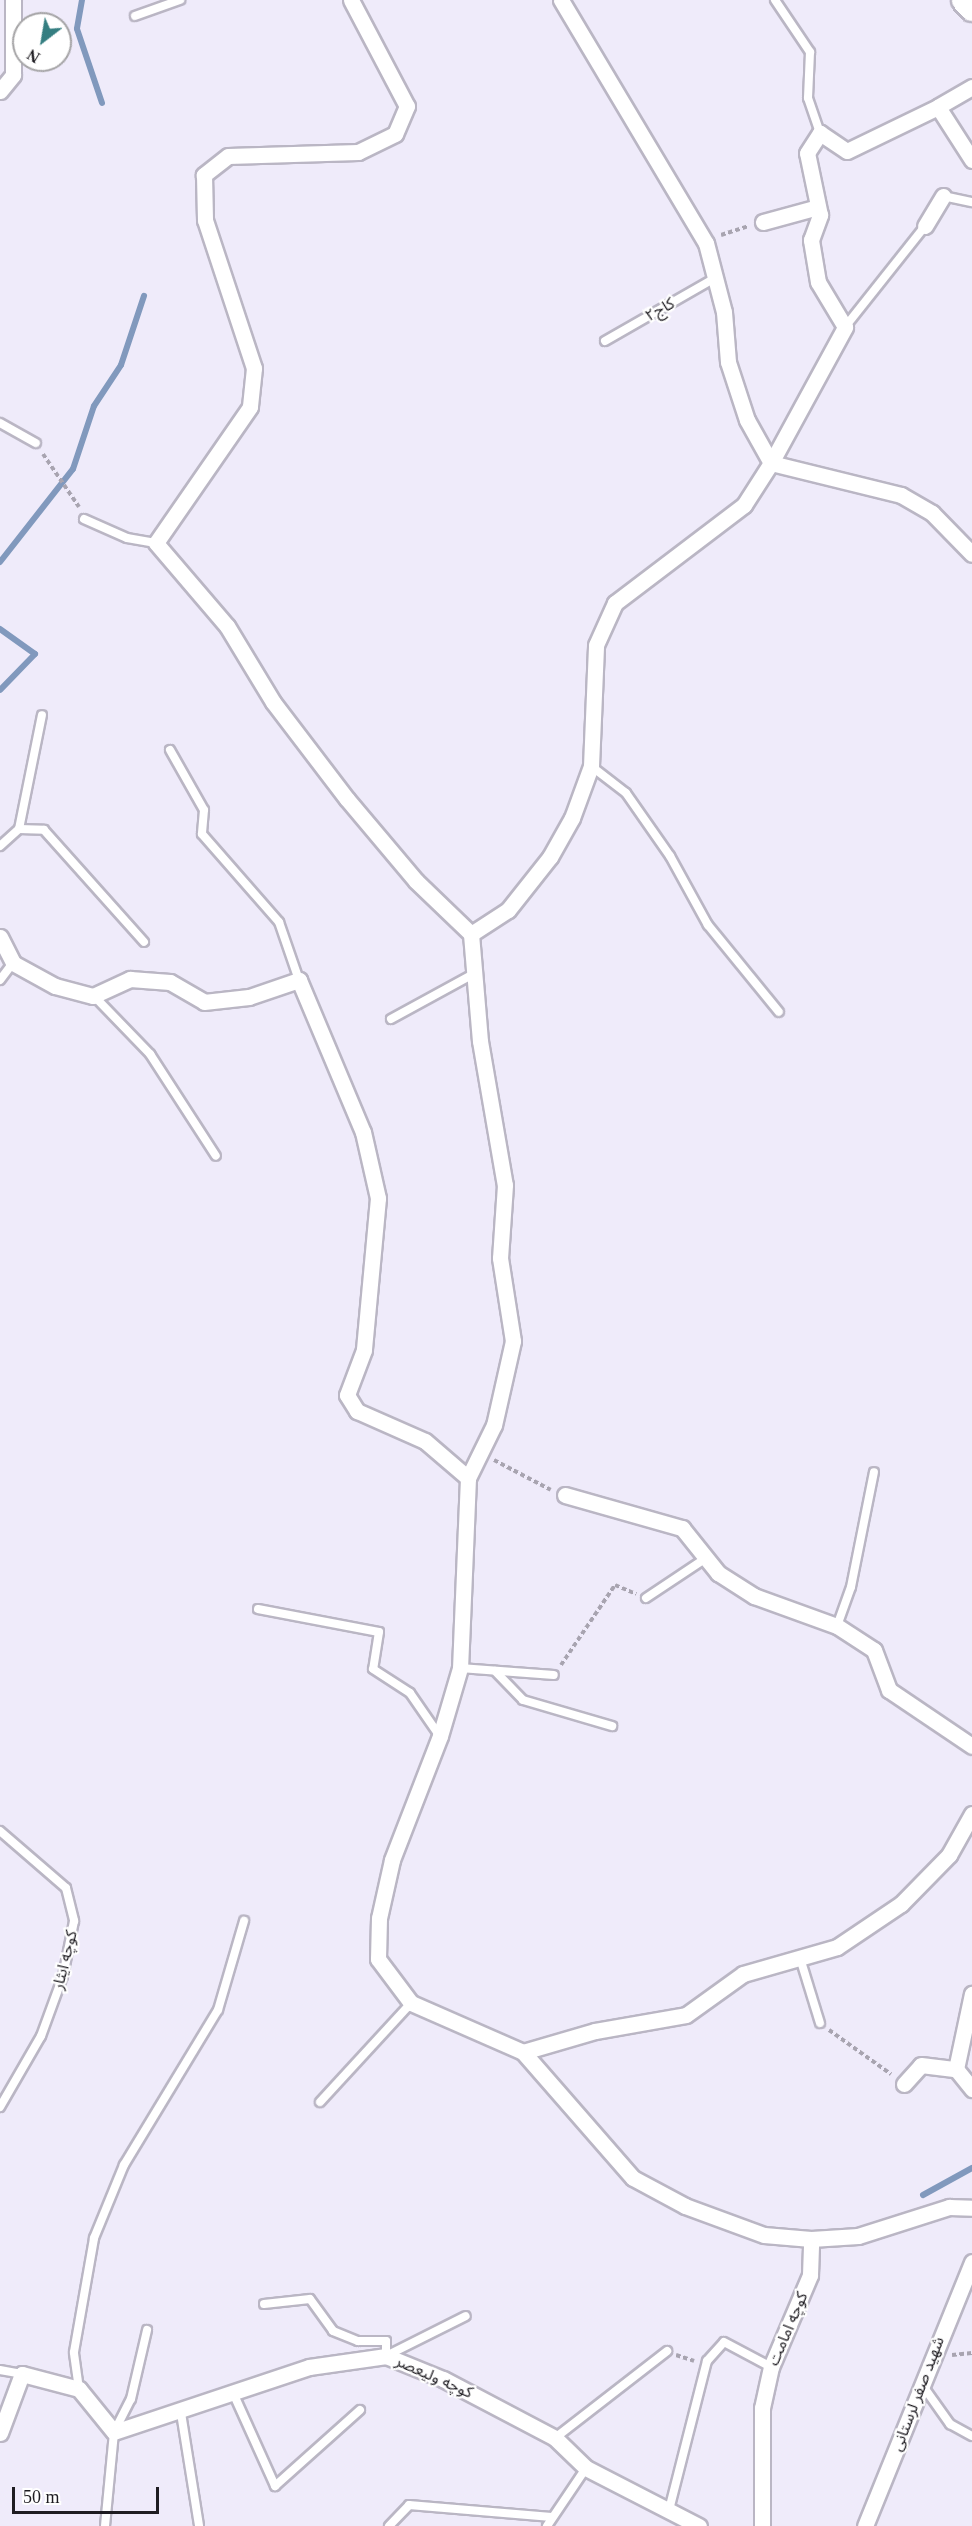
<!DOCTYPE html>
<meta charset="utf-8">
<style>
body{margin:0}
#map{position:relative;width:972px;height:2526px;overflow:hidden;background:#efebfa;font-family:"Times New Roman","Noto Sans Arabic",serif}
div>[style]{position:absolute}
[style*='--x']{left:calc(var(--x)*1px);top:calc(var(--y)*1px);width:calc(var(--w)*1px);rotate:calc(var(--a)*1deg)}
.stream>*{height:6px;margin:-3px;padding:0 3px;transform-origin:3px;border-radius:3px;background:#8199bd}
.path>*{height:4px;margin-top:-2px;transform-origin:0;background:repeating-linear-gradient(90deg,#a8a4b0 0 4.5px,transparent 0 7.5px)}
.roads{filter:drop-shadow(2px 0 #bab6c4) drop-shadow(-2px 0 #bab6c4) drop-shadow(0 2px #bab6c4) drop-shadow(0 -2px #bab6c4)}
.lane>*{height:8px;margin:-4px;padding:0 4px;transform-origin:4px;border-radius:4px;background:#fff}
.street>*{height:15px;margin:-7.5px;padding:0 7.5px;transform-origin:7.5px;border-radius:7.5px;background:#fff}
.primary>*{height:24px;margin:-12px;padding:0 12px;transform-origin:12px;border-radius:12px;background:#fff}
span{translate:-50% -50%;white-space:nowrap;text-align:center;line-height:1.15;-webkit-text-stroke:4.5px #fff;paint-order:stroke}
.street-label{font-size:16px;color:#1e1c21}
.north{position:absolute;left:12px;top:12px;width:60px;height:60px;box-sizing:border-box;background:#fff;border:2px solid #a5a4a6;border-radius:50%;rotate:211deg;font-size:16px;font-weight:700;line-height:24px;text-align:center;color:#1e1c21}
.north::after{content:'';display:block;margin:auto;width:21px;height:27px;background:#357e81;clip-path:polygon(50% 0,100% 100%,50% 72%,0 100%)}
.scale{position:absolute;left:12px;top:2487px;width:147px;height:27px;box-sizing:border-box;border:3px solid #1e1c21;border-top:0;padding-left:8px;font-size:18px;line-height:21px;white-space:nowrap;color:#1e1c21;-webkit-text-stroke:4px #fff;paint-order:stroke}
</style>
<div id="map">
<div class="stream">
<div style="--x:82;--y:0;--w:29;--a:100"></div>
<div style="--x:77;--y:29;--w:78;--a:71.3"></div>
<div style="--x:0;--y:562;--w:118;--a:-51.9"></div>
<div style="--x:73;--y:469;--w:66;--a:-71.6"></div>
<div style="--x:94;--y:406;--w:49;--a:-56.6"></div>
<div style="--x:121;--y:365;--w:73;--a:-71.6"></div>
<div style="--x:0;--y:629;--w:43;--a:35.5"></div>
<div style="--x:35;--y:654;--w:50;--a:134.2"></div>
<div style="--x:923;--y:2195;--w:56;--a:-28.9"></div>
</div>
<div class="path">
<div style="--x:721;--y:235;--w:28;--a:-18"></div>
<div style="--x:43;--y:454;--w:64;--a:55.8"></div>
<div style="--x:494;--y:1460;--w:64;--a:27.8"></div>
<div style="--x:561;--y:1665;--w:97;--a:-56"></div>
<div style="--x:615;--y:1585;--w:23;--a:23"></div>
<div style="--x:829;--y:2030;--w:76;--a:35.4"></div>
<div style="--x:676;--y:2355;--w:19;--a:18"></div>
<div style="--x:952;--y:2355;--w:20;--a:-6"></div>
</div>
<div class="roads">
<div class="lane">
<div style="--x:775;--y:0;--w:63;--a:56.1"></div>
<div style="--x:810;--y:52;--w:46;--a:92.5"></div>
<div style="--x:808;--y:98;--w:37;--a:71"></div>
<div style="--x:135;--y:16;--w:48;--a:-19.6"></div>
<div style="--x:943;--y:196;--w:30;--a:12"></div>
<div style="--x:845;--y:327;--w:129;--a:-51.6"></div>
<div style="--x:605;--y:341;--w:127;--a:-29.8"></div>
<div style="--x:0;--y:423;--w:41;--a:29.1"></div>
<div style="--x:84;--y:519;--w:47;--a:23.8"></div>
<div style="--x:127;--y:538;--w:29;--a:10"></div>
<div style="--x:170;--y:750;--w:69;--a:60.5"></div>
<div style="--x:204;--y:810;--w:24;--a:95"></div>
<div style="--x:202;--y:834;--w:117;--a:48.8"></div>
<div style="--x:279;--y:922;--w:61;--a:71"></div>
<div style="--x:591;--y:766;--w:44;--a:37.6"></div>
<div style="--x:626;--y:793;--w:77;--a:55.1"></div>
<div style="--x:670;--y:856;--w:79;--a:61.2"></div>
<div style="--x:708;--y:925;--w:112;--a:50.8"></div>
<div style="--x:19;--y:829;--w:116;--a:-78.6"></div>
<div style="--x:0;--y:846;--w:25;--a:-42"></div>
<div style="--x:19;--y:829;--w:25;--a:2"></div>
<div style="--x:44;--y:830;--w:150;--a:48.2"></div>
<div style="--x:0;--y:980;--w:21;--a:-53"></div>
<div style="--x:94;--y:996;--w:81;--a:46"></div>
<div style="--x:150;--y:1054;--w:121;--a:57.1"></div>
<div style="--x:391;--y:1019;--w:96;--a:-28.7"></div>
<div style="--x:646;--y:1598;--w:72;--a:-33.7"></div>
<div style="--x:258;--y:1609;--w:123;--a:10.8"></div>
<div style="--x:379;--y:1632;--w:37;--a:99"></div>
<div style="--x:373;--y:1669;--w:44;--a:33"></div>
<div style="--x:410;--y:1693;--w:51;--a:55.4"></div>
<div style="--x:837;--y:1626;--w:41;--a:-70.3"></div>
<div style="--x:851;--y:1587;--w:117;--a:-78.7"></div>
<div style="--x:460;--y:1668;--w:94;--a:4.3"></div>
<div style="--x:495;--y:1671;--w:40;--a:46"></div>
<div style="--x:523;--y:1700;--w:93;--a:16.3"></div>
<div style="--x:0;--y:1831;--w:87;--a:40.8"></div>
<div style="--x:66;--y:1888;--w:34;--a:76"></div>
<div style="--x:74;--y:1921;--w:56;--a:101.3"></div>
<div style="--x:63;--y:1976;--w:64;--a:110.1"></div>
<div style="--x:41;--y:2036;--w:82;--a:120"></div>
<div style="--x:800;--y:1958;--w:68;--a:72.9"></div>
<div style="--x:320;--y:2102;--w:134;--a:-47.4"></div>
<div style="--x:264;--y:2304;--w:46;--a:-6.2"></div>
<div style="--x:310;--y:2299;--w:39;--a:54"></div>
<div style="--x:333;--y:2331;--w:27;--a:22"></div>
<div style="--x:358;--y:2341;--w:28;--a:0"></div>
<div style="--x:386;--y:2341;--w:15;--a:90"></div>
<div style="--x:386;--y:2356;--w:89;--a:-26.6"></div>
<div style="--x:0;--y:2370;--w:22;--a:10"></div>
<div style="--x:923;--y:2386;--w:47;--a:54.6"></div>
<div style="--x:950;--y:2424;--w:25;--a:29"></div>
<div style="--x:79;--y:2389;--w:37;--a:-98"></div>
<div style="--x:74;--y:2352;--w:116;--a:-80"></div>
<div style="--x:94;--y:2238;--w:79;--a:-67.7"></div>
<div style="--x:124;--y:2165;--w:181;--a:-58.8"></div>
<div style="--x:218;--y:2010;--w:93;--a:-73.7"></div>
<div style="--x:234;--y:2395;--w:100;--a:65.7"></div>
<div style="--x:275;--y:2486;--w:114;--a:-41.8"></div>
<div style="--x:181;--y:2413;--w:114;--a:80.9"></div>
<div style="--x:555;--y:2438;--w:142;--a:-37.8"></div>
<div style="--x:669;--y:2510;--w:154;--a:-75.7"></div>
<div style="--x:707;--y:2361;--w:25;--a:-48"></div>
<div style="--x:724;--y:2342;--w:53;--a:28"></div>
<div style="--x:105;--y:2526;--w:94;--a:-84.5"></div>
<div style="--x:114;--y:2432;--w:37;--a:-63"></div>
<div style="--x:131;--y:2399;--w:71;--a:-76.9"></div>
<div style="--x:389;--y:2526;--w:29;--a:-46"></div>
<div style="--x:409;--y:2505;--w:143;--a:4.8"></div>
<div style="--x:547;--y:2526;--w:70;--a:-56.1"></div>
</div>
<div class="street">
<div style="--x:351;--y:0;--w:120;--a:62.2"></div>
<div style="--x:407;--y:106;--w:30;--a:113"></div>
<div style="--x:395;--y:134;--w:41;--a:154.1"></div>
<div style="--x:358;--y:152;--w:130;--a:178.2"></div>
<div style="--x:228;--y:156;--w:31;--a:142"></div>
<div style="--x:204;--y:175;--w:45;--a:88.7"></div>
<div style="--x:205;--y:220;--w:156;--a:71.7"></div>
<div style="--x:254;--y:368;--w:39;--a:96"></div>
<div style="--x:250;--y:407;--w:165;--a:124.7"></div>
<div style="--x:156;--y:543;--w:109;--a:49.5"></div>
<div style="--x:227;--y:626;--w:89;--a:58.8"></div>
<div style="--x:273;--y:702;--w:122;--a:52.7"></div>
<div style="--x:347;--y:799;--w:107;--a:49.9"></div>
<div style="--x:416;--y:881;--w:76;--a:43.9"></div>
<div style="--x:471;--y:934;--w:107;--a:85.2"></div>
<div style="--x:480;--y:1041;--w:146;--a:80.2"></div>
<div style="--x:505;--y:1185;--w:73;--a:93.9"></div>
<div style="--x:500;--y:1258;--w:84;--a:81.1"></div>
<div style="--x:513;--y:1341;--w:86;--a:102.7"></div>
<div style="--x:494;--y:1425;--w:59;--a:116.1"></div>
<div style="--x:468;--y:1478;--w:190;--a:92.4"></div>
<div style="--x:460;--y:1668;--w:71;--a:106.4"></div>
<div style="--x:440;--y:1736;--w:133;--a:111.2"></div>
<div style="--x:392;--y:1860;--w:59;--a:102.6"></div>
<div style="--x:379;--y:1918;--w:41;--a:91.4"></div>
<div style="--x:378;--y:1959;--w:55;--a:53.1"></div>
<div style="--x:411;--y:2003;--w:122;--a:23.6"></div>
<div style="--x:523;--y:2052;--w:167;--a:48.9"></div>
<div style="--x:633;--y:2178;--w:59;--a:28.3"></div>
<div style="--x:685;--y:2206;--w:84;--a:20.2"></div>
<div style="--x:764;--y:2235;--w:47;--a:4.9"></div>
<div style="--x:811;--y:2239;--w:47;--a:-3.7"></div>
<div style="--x:858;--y:2236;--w:96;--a:-17.7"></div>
<div style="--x:949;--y:2207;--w:23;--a:2"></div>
<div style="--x:561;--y:0;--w:283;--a:59.2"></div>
<div style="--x:706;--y:243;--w:71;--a:75.4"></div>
<div style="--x:724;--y:312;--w:50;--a:85.4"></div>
<div style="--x:728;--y:362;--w:61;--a:71.9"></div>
<div style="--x:747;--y:420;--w:49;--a:60.8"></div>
<div style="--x:972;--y:87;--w:39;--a:150"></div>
<div style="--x:938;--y:107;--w:63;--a:57.3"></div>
<div style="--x:0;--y:91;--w:21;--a:-51"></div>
<div style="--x:13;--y:75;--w:75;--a:-90"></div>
<div style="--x:763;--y:222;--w:57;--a:-15.3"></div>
<div style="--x:925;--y:226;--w:35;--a:-59"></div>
<div style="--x:771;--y:463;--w:155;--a:-61.4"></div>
<div style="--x:845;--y:327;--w:52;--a:-121"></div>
<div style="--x:818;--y:282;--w:43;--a:-99.5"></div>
<div style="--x:811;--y:240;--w:27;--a:-70"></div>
<div style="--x:820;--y:215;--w:63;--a:-101.8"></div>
<div style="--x:807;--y:153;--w:24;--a:-57"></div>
<div style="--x:820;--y:133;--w:32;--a:34"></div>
<div style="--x:847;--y:151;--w:101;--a:-25.8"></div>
<div style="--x:471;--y:934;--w:44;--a:-33"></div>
<div style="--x:508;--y:910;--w:68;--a:-51.6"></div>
<div style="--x:550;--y:857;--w:45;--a:-60.6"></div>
<div style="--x:572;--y:818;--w:55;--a:-69.9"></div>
<div style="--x:591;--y:766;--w:121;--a:-87.6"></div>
<div style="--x:596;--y:645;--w:46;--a:-65.7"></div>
<div style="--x:615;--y:603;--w:162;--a:-37.2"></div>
<div style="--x:744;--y:505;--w:50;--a:-57.3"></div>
<div style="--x:771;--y:463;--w:134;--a:13.8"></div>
<div style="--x:901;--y:495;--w:36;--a:30"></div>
<div style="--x:932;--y:513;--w:57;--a:45.7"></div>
<div style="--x:0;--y:937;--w:29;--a:63"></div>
<div style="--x:13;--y:963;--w:48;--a:28.7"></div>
<div style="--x:55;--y:986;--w:39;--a:15"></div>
<div style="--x:93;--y:996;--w:41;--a:-24.7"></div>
<div style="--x:130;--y:979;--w:40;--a:4.3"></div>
<div style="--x:170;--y:982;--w:39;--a:30"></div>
<div style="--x:204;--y:1002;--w:45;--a:-6.3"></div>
<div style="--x:249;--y:997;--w:53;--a:-18.8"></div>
<div style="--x:299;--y:980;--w:165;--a:67.2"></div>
<div style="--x:363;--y:1132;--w:68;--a:77.2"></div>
<div style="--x:378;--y:1198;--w:153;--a:95.3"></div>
<div style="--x:364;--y:1350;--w:48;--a:110.7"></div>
<div style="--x:347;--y:1395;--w:19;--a:58"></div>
<div style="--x:357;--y:1411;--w:74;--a:23.8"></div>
<div style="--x:425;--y:1441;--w:57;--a:40.7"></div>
<div style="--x:565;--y:1495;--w:122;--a:15.8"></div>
<div style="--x:682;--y:1528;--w:58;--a:51.3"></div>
<div style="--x:718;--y:1573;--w:43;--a:32.6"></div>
<div style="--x:754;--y:1596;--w:88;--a:19.9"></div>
<div style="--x:837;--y:1626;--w:44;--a:33"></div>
<div style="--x:874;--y:1650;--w:43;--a:69.4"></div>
<div style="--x:889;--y:1690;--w:100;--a:34"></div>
<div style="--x:523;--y:2052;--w:75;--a:-16.3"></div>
<div style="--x:595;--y:2031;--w:92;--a:-10"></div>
<div style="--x:686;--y:2015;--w:70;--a:-35.7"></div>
<div style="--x:743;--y:1974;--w:98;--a:-16"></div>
<div style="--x:837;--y:1947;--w:77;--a:-33.9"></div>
<div style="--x:901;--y:1904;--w:69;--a:-45.6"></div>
<div style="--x:949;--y:1855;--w:47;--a:-60.7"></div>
<div style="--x:956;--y:2069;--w:77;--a:-78"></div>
<div style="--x:904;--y:2084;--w:25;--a:-48"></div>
<div style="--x:921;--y:2065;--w:35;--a:7"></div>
<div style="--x:956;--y:2069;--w:26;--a:51"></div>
<div style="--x:0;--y:2433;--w:63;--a:-69.6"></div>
<div style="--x:22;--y:2374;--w:59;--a:14.7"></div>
<div style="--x:79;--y:2389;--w:55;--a:50.9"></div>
<div style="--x:114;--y:2432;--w:206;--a:-18.4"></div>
<div style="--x:309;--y:2367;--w:78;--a:-8.1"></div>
<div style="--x:386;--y:2356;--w:61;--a:22"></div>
<div style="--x:443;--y:2379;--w:127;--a:27.8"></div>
<div style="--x:555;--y:2438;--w:43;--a:44.1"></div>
<div style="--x:586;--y:2468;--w:127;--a:27.2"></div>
<div style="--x:762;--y:2526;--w:118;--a:-90"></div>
<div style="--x:762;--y:2408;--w:42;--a:-77.6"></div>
<div style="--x:771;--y:2367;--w:100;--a:-67"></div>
<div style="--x:810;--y:2275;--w:36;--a:-88"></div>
<div style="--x:865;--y:2526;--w:285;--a:-67.9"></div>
</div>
<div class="primary">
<div style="--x:964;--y:0;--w:12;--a:48"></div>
</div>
</div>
<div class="street-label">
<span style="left:660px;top:310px;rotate:-30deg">کاج۲</span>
<span style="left:65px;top:1960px;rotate:-76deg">کوچه ایثار</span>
<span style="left:788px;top:2329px;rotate:-67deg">کوچه امامت</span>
<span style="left:434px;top:2377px;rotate:24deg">کوچه ولیعصر</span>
<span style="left:918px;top:2394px;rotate:-69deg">شهید صفر لرستانی</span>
</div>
<div class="north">N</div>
<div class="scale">50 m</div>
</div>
